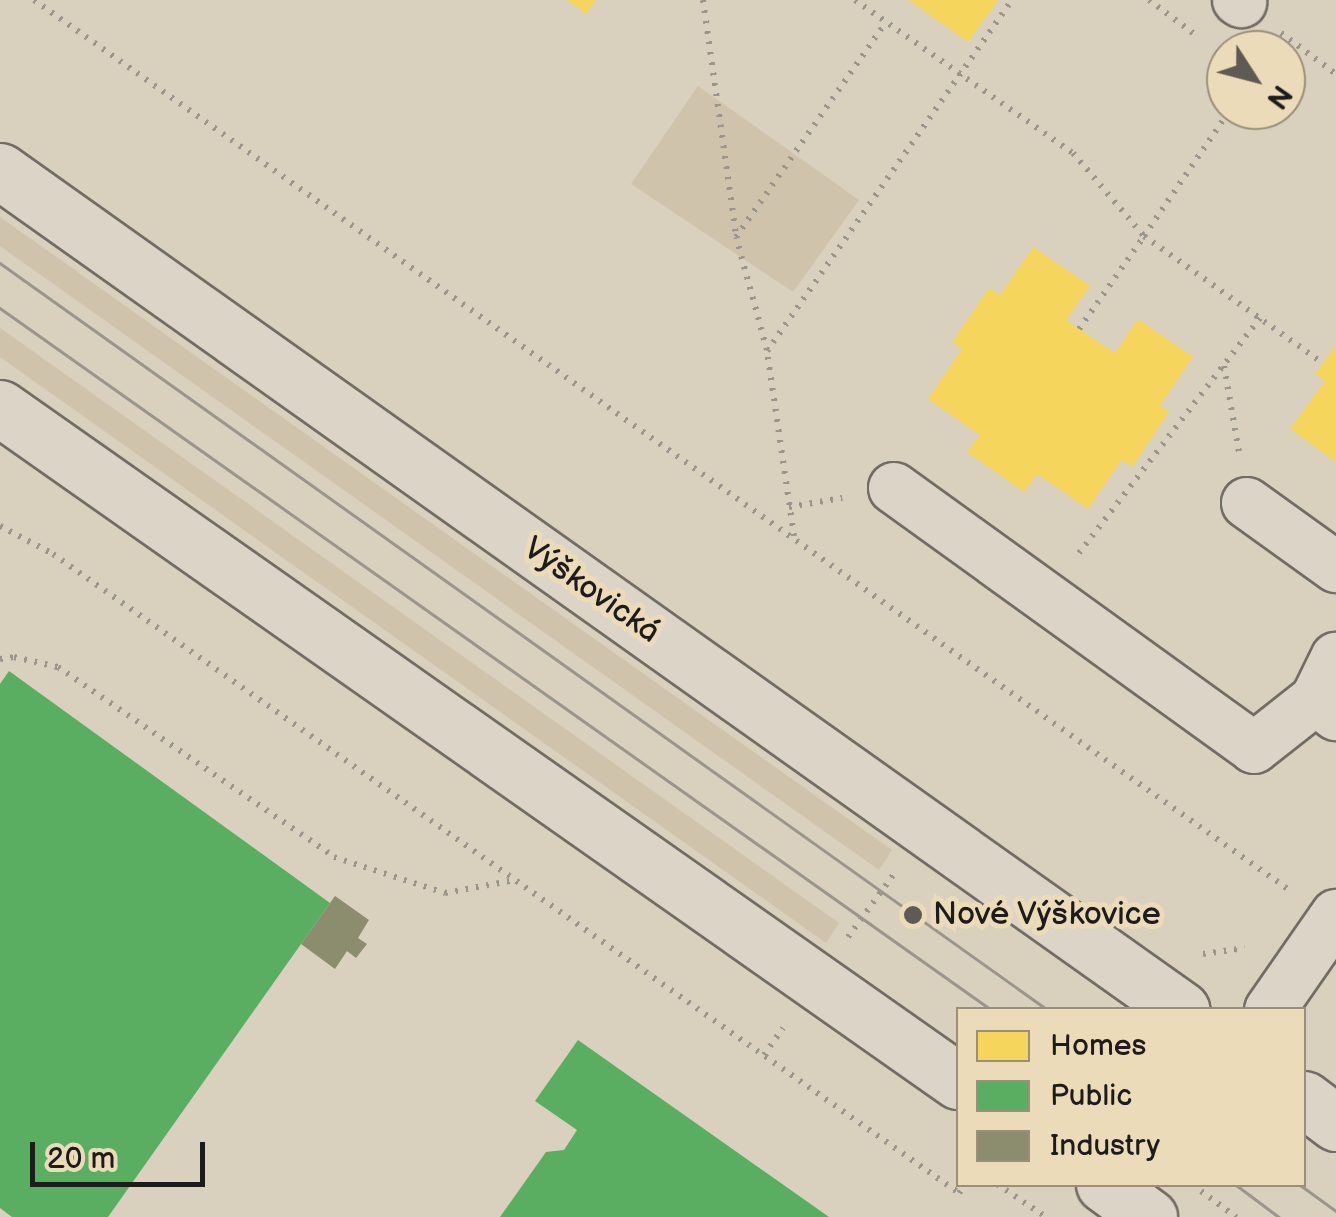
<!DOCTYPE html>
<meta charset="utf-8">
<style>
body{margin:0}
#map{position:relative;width:1336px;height:1217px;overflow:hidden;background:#d9d0bd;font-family:"Balsamiq Sans",sans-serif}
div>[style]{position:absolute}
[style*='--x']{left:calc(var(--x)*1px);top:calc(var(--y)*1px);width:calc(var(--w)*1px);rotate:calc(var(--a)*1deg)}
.green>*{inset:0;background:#cfc3ab}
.homes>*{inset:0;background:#f6d55c}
.public>*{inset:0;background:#5aae61}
.industry>*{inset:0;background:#8c8c6e}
.path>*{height:6px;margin-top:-3px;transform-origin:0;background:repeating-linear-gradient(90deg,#9a958d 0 2.5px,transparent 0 10.5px)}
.roads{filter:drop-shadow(2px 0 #716d64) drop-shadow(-2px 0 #716d64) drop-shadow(0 2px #716d64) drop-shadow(0 -2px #716d64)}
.street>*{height:50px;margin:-25px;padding:0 25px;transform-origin:25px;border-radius:25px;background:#dbd4c7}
.secondary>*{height:55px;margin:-27.5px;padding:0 27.5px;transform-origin:27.5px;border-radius:27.5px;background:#dbd4c7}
.tram>*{height:2.5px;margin:-1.25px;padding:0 1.25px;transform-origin:1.25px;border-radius:1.25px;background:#9a958d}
.dots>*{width:28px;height:28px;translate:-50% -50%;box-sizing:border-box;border:5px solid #ecdbb8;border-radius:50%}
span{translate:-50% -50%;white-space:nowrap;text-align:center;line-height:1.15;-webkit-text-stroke:10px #ecdbb8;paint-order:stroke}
.street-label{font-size:32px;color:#1c1c1c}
.poi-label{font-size:32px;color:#1c1c1c}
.left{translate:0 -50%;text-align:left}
.legend{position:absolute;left:956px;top:1007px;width:350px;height:180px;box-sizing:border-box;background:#ecdbb8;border:2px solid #998f7a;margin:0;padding:12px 18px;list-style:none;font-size:30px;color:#1c1c1c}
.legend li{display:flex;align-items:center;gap:20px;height:50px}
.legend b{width:50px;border:2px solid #998f7a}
.north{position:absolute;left:1206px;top:30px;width:100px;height:100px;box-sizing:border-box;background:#ecdbb8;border:2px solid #998f7a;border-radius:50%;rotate:126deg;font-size:28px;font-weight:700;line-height:40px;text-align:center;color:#1c1c1c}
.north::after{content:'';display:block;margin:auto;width:35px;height:45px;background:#5e5b54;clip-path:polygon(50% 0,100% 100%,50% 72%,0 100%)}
.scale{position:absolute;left:30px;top:1142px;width:175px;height:45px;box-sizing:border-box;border:5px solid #1c1c1c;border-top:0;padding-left:12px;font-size:30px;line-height:35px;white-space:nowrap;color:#1c1c1c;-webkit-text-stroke:8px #ecdbb8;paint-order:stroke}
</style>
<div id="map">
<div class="green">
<div style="clip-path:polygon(698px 86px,859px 200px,793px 292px,631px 184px)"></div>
<div style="clip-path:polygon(0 217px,892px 850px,879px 870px,0 246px)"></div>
<div style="clip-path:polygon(0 328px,839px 923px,826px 943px,0 357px)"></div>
</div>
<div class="homes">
<div style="clip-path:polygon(567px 0,596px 0,586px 14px)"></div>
<div style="clip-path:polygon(909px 0,998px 0,968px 42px)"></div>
<div style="clip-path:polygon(1033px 247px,1090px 286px,1066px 320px,1079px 329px,1115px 353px,1138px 319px,1193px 357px,1160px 405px,1169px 412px,1132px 467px,1122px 459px,1088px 509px,1037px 474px,1024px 492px,967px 452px,980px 435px,928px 399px,962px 349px,952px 342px,989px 288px,1000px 295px)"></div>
<div style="clip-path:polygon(1336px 345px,1336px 462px,1290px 429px,1325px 381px,1315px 374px)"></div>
</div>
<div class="public">
<div style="clip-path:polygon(9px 671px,330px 903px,108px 1217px,12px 1217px,0 1208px,0 684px)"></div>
<div style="clip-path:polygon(578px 1040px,829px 1217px,500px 1217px,546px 1152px,564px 1150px,577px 1130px,535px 1101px)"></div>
</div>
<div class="industry">
<div style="clip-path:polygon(335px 896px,369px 920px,358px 938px,367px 944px,356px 958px,347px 951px,335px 969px,301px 944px)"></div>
</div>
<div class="path">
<div style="--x:34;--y:0;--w:1539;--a:35.34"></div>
<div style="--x:703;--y:0;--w:237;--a:82"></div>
<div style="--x:855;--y:0;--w:266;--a:35.1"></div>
<div style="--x:1073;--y:153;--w:109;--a:49.5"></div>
<div style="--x:1144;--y:236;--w:153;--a:-55.7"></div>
<div style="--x:1149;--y:0;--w:55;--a:36.9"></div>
<div style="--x:1281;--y:33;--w:69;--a:36.7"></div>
<div style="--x:1079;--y:329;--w:113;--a:-55"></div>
<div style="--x:1144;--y:236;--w:219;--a:35.4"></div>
<div style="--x:767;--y:350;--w:117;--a:-105.3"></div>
<div style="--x:736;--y:237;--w:262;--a:-55.1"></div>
<div style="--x:1224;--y:366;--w:87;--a:80.1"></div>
<div style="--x:789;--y:507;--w:54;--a:-9.6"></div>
<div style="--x:0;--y:526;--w:60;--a:27.8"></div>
<div style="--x:53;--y:554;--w:1109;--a:35.2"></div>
<div style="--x:959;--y:1193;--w:11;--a:-56"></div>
<div style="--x:794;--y:536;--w:187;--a:-98.3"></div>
<div style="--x:767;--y:351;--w:428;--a:-55.1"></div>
<div style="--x:1079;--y:553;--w:297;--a:-52.4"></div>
<div style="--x:0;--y:659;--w:14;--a:-8"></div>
<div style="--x:14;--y:657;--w:45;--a:12.8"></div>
<div style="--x:58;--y:667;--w:335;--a:34.5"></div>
<div style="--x:334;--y:857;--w:117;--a:18"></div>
<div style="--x:445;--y:893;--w:72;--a:-10.4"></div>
<div style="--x:848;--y:937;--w:78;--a:-53.9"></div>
<div style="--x:1203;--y:954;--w:42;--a:-8.1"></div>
<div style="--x:764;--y:1055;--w:33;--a:-55"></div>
<div style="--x:997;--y:1184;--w:59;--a:34"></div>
<div style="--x:1201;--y:1191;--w:44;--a:36.6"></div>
</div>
<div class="roads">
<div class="street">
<div style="--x:1238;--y:0;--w:4;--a:34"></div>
<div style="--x:894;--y:488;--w:444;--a:35.8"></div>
<div style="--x:1254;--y:748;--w:79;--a:-38.3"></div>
<div style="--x:1316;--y:699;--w:26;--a:39"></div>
<div style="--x:1247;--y:503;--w:110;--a:35.7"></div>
<div style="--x:1316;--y:699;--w:46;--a:-64"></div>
<div style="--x:1270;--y:1010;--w:116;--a:-55.2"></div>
</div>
<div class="secondary">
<div style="--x:0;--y:171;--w:1449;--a:35.37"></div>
<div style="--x:0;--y:408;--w:1171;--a:35.09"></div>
<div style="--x:1304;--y:1099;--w:40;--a:37"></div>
<div style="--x:1104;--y:1184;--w:56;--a:36.3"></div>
</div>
</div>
<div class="tram">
<div style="--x:0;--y:263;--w:1287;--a:35.48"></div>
<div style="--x:0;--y:308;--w:1215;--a:35.29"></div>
<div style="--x:1235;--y:1184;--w:55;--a:36.9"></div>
<div style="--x:1299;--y:1184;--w:46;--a:36.1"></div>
</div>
<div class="dots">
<div style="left:913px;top:915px;background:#5e5b54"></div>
</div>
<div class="street-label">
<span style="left:591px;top:591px;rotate:35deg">Výškovická</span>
</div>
<div class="poi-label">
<span class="left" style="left:933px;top:915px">Nové Výškovice</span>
</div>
<ul class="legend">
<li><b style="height:28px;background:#f6d55c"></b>Homes</li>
<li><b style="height:28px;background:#5aae61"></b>Public</li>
<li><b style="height:28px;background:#8c8c6e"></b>Industry</li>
</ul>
<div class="north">N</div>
<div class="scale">20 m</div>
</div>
